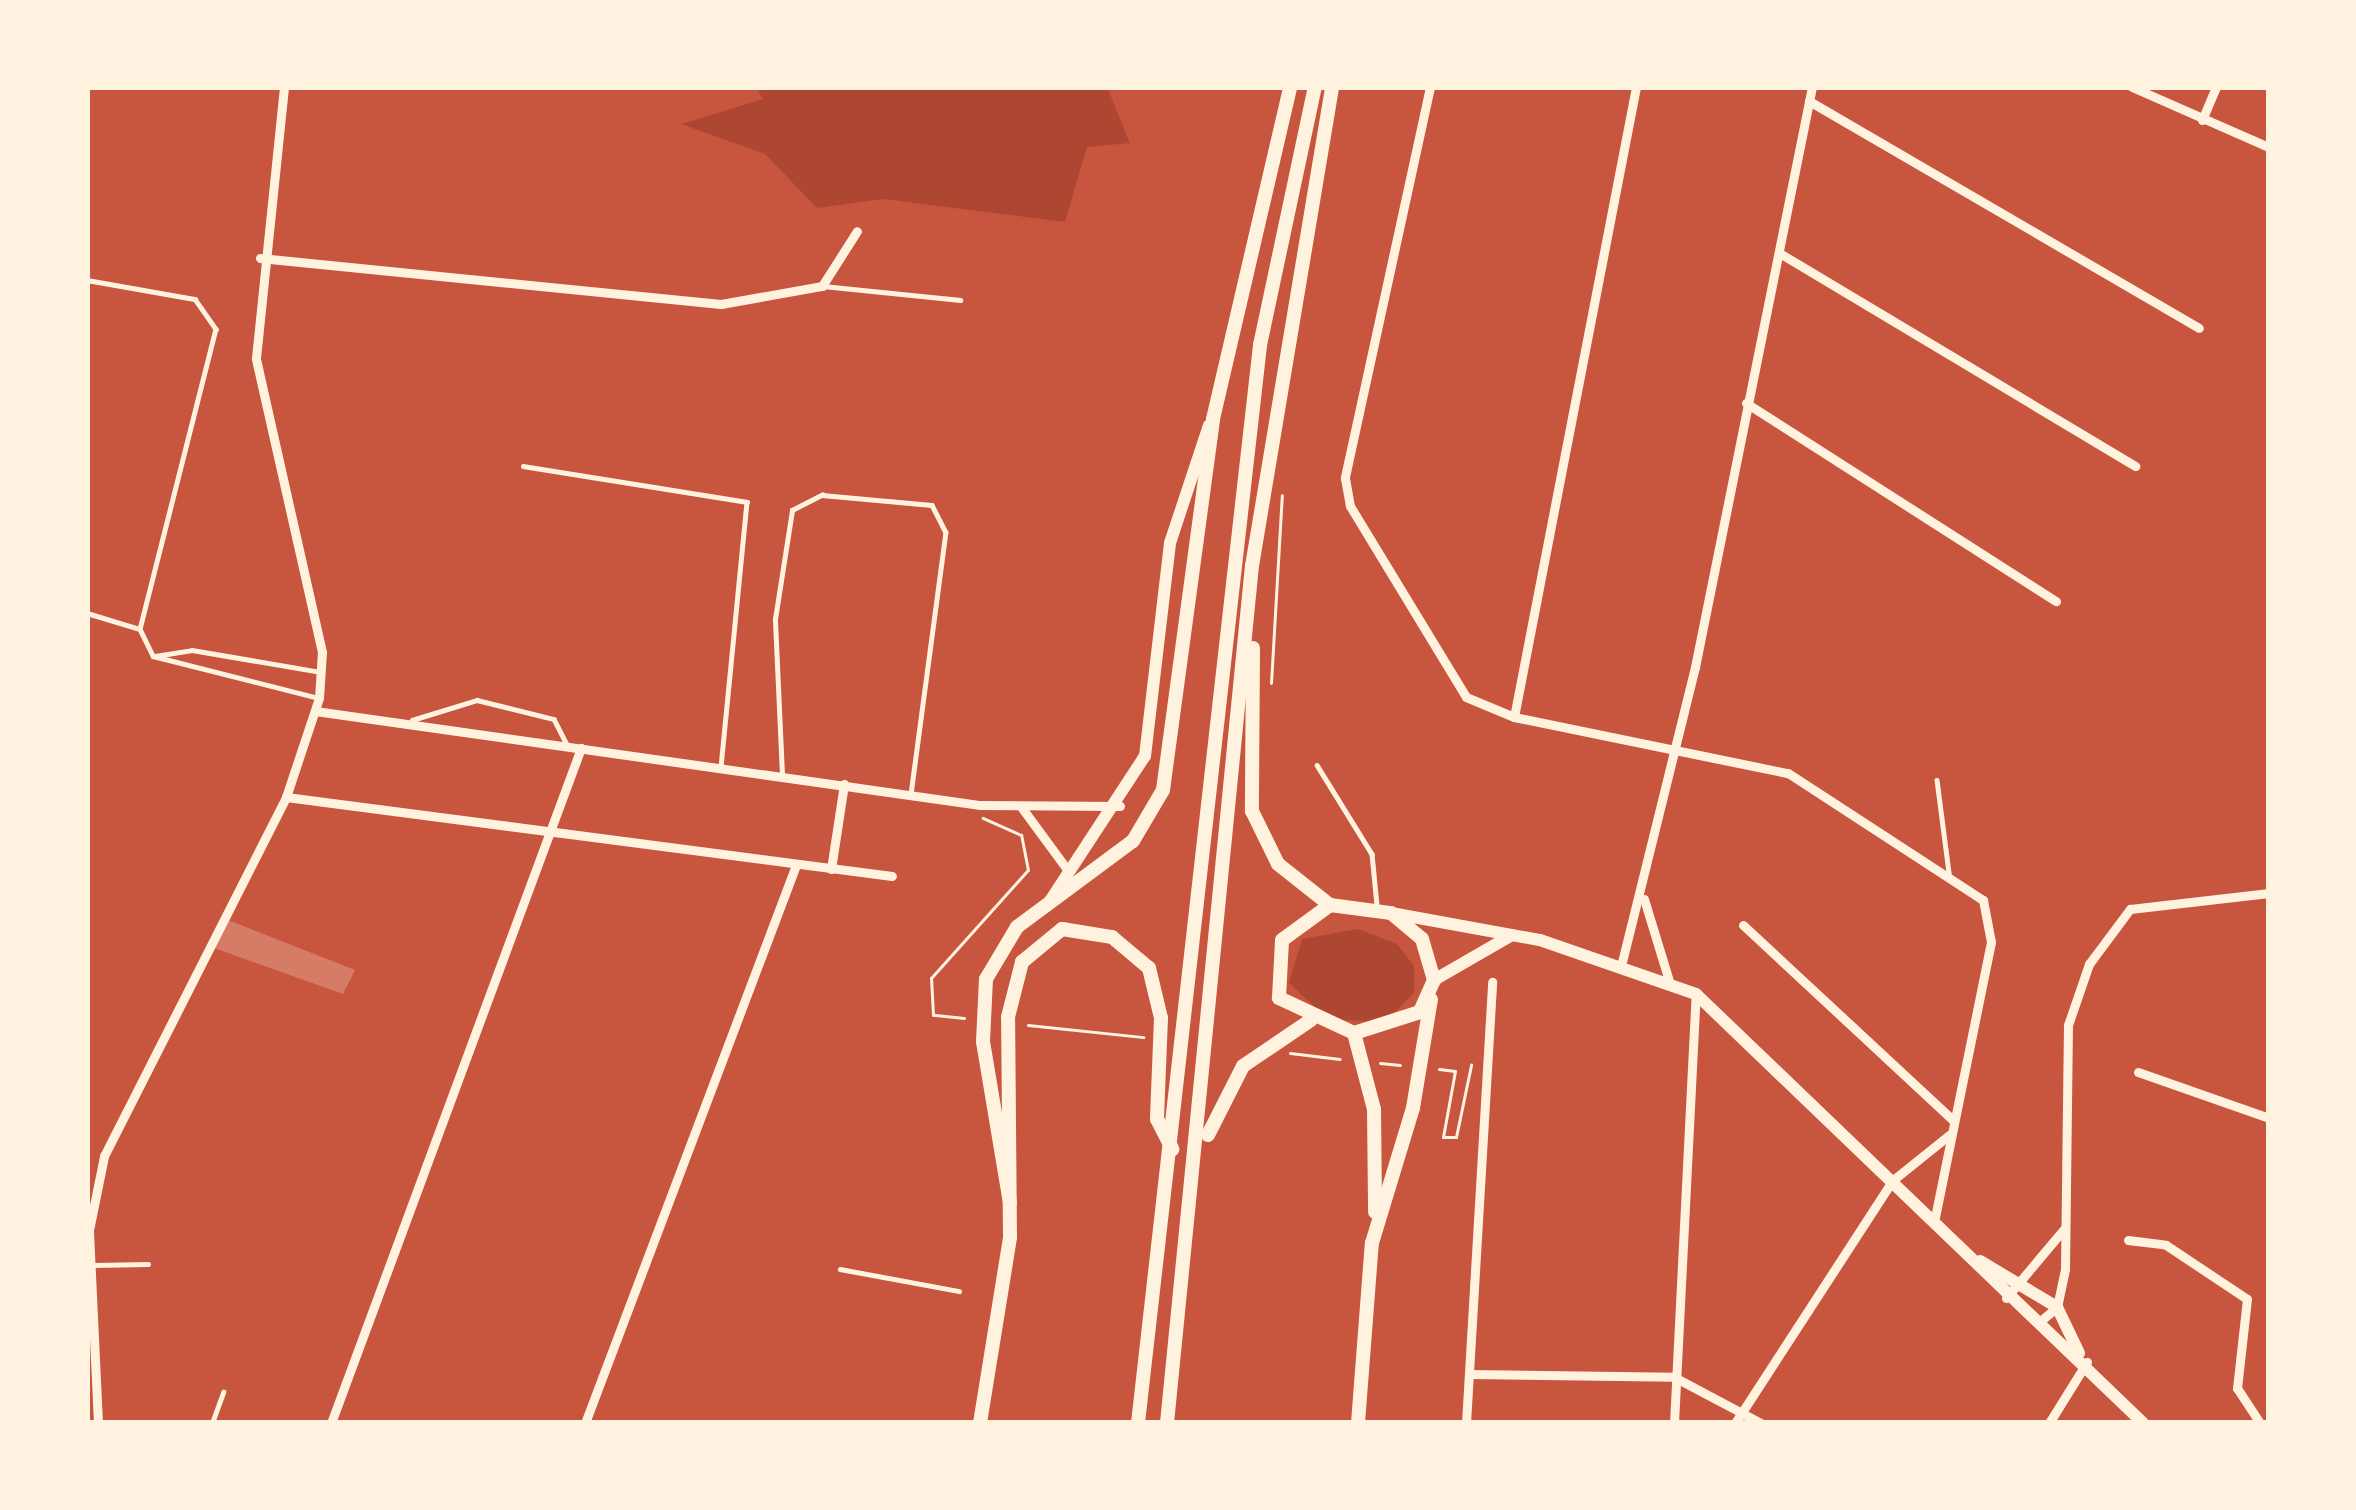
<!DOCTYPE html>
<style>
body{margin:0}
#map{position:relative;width:2356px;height:1510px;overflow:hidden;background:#c8553d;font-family:Raleway,sans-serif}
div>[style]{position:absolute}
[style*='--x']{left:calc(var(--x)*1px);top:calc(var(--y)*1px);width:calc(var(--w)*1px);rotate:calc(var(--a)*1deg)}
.green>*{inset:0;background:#ae4732}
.building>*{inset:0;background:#d67c66}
.path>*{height:3px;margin:-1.5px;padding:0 1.5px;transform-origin:1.5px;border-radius:1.5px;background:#fff3e0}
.service>*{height:4.5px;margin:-2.25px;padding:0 2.25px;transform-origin:2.25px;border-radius:2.25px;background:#fff3e0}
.minor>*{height:9px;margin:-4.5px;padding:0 4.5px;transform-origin:4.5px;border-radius:4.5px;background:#fff3e0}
.secondary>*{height:12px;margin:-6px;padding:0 6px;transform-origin:6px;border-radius:6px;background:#fff3e0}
.primary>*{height:14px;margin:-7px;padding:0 7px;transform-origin:7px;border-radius:7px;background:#fff3e0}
span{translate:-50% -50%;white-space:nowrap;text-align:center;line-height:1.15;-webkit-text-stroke:12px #fff3e0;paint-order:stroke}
.frame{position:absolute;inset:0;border:90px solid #fff3e0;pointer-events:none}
</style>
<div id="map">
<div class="green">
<div style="clip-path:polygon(756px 87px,1107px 87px,1130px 143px,1087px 147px,1065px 222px,883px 199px,817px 208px,765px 154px,681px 124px,763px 99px)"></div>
<div style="clip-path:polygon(1358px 929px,1397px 944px,1414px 966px,1414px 993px,1385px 1022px,1328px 1019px,1289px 983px,1302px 939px)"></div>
</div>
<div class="building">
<div style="clip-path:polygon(228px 920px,355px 970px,343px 994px,214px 948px)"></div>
</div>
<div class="path">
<div style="--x:1271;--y:683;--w:188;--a:-86.7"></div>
<div style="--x:964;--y:1018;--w:31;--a:-174"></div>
<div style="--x:933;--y:1015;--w:37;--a:-93"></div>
<div style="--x:931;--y:978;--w:145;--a:-48.1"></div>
<div style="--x:1028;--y:870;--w:36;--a:-101"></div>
<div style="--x:1021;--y:835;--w:42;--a:-155.9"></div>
<div style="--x:1028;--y:1025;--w:116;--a:6"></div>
<div style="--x:1290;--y:1053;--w:50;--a:6.8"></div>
<div style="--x:1380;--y:1063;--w:20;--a:6"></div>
<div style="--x:1439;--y:1069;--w:16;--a:7"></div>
<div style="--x:1455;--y:1071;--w:67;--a:100.3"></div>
<div style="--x:1443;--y:1137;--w:13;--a:0"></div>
<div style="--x:1456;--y:1137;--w:74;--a:-78.2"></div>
</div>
<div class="service">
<div style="--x:87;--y:280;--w:110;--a:10"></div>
<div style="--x:195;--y:299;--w:37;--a:55"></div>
<div style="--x:216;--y:329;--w:309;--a:104.2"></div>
<div style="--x:140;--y:629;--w:30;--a:64"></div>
<div style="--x:153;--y:656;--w:171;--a:14.2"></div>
<div style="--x:823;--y:286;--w:138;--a:5.8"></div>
<div style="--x:523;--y:466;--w:227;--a:9.1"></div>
<div style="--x:747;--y:502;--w:265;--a:95.6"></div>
<div style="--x:87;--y:613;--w:55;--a:16.8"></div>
<div style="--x:155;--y:656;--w:37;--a:-9"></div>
<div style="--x:192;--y:650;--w:131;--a:9.7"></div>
<div style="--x:412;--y:720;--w:68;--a:-17.1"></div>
<div style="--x:477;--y:700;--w:79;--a:13.9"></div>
<div style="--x:554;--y:719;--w:30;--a:63"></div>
<div style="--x:1317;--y:765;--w:105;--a:58.3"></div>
<div style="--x:1372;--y:854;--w:51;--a:84.4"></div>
<div style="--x:782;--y:775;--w:156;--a:-92.6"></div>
<div style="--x:775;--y:619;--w:110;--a:-81.1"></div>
<div style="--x:792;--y:510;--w:34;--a:-27"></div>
<div style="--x:822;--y:495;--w:110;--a:5.2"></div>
<div style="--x:932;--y:505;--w:30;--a:63"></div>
<div style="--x:946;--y:532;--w:265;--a:97.6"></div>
<div style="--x:1937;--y:780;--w:94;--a:82.6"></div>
<div style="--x:94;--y:1265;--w:54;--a:-1.1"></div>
<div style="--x:840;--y:1269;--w:121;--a:10.5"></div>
<div style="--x:212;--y:1423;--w:33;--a:-70"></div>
</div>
<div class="minor">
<div style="--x:1430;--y:87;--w:400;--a:102.3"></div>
<div style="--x:1345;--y:478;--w:28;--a:80"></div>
<div style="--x:1350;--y:506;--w:223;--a:58.7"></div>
<div style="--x:1466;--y:697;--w:52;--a:22.6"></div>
<div style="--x:1514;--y:717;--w:280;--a:11.6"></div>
<div style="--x:1788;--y:773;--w:233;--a:33.1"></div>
<div style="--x:1983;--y:900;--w:43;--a:79.2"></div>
<div style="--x:1991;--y:942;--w:282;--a:101.5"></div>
<div style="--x:2132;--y:87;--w:150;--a:23.7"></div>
<div style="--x:1809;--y:101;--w:451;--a:30.2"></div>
<div style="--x:2202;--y:120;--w:36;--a:-67"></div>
<div style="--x:1781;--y:254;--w:413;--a:30.9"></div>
<div style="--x:260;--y:258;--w:463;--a:5.7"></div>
<div style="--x:721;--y:304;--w:103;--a:-10.1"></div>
<div style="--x:822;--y:286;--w:65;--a:-57.5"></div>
<div style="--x:1746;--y:403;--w:368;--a:32.6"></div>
<div style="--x:315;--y:711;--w:672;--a:8.05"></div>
<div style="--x:980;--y:805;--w:140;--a:0.4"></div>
<div style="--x:1514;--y:717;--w:642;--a:-79.04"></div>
<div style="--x:286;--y:797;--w:611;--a:7.43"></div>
<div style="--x:1022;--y:808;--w:74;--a:53.7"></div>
<div style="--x:831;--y:869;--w:86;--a:-81.3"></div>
<div style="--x:1644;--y:899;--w:86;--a:73"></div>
<div style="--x:1743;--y:925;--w:287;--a:42.9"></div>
<div style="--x:1621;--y:966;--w:308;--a:-76.1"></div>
<div style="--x:1695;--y:667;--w:592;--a:-78.6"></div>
<div style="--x:2138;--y:1072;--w:139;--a:19.3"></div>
<div style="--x:2128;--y:1240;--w:38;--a:7"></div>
<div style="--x:2166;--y:1245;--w:97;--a:33.7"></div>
<div style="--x:2247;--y:1299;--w:90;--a:96.4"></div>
<div style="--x:2237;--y:1388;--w:42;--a:56.7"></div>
<div style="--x:2006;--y:1298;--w:90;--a:-50"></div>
<div style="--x:2038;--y:1323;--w:25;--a:-40"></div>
<div style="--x:2057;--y:1307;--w:39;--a:-78"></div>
<div style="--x:2065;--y:1269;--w:244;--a:-89.3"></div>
<div style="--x:2068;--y:1025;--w:65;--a:-71"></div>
<div style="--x:2089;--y:964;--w:69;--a:-53.3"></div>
<div style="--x:2130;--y:909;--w:140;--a:-6.6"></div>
<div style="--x:1469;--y:1374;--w:205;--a:0.8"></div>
<div style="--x:1674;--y:1377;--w:98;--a:27.9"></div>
<div style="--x:98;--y:1423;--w:193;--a:-92.7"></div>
<div style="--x:89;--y:1230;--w:76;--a:-78.5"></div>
<div style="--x:104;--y:1156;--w:402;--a:-63.1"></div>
<div style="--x:286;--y:797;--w:104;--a:-71.6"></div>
<div style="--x:319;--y:698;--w:46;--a:-86.3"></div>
<div style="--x:322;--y:652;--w:301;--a:-102.7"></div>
<div style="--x:256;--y:358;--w:272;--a:-84.1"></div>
<div style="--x:331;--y:1423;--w:720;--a:-69.68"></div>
<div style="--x:585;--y:1423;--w:597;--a:-69.29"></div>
<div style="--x:1466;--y:1423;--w:442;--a:-86.6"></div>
<div style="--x:1674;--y:1423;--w:430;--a:-87.1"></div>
<div style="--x:1735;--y:1423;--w:290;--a:-57"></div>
<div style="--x:1893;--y:1180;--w:72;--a:-38.8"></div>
<div style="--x:2049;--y:1423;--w:72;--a:-58.1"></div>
</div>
<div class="secondary">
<div style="--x:1048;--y:904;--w:177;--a:-56.8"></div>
<div style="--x:1145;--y:756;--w:214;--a:-83.3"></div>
<div style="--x:1170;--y:543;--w:124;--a:-71.7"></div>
<div style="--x:1391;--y:913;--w:151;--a:10.3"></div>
<div style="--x:1540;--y:940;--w:165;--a:19.1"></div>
<div style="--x:1696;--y:994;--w:620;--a:43.82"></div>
<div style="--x:1434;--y:980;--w:90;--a:-30"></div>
<div style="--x:1980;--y:1261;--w:90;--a:30.9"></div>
<div style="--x:2057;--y:1307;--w:51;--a:64.4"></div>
</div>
<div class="primary">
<div style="--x:1253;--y:648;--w:163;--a:90.4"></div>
<div style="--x:1252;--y:811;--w:59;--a:63.9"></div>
<div style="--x:1278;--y:864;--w:66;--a:38.3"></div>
<div style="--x:1330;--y:905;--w:62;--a:7.5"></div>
<div style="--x:1391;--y:913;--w:40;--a:40"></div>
<div style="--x:1422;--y:939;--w:43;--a:73.7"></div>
<div style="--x:1434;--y:980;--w:35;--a:114"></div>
<div style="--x:1420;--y:1012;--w:69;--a:162.3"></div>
<div style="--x:1354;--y:1033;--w:83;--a:-155"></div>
<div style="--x:1279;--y:998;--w:58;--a:-87"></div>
<div style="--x:1282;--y:940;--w:59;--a:-36.1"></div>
<div style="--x:1354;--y:1033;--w:79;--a:75.3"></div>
<div style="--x:1374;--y:1109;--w:103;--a:89.4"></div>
<div style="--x:1208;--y:1135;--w:77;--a:-63.1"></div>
<div style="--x:1243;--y:1066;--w:82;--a:-34.1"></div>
<div style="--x:1010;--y:1203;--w:163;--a:-99.5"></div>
<div style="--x:983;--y:1042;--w:63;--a:-87.3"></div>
<div style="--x:986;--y:979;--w:61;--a:-59.2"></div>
<div style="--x:1017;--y:927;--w:144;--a:-36.6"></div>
<div style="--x:1133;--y:841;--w:59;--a:-59.5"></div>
<div style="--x:1163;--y:790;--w:374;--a:-82.3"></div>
<div style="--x:1213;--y:419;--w:341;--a:-76.9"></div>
<div style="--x:980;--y:1423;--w:188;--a:-80.8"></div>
<div style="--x:1010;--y:1237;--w:220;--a:-90.5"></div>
<div style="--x:1008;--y:1017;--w:57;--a:-75.7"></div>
<div style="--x:1022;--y:962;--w:52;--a:-39.5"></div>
<div style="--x:1062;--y:929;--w:51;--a:9.1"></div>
<div style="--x:1112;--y:937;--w:48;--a:40"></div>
<div style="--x:1149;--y:968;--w:51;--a:76.5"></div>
<div style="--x:1161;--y:1018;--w:101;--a:92.3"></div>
<div style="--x:1157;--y:1119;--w:34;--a:63"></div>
<div style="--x:1138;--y:1423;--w:1085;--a:-83.54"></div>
<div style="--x:1260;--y:345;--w:264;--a:-78"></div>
<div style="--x:1167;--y:1423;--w:861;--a:-84.34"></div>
<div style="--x:1252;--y:566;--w:486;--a:-80.5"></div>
<div style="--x:1358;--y:1423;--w:181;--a:-85.6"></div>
<div style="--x:1372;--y:1243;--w:141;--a:-73.1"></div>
<div style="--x:1413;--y:1108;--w:110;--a:-80.6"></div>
</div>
<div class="frame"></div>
</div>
